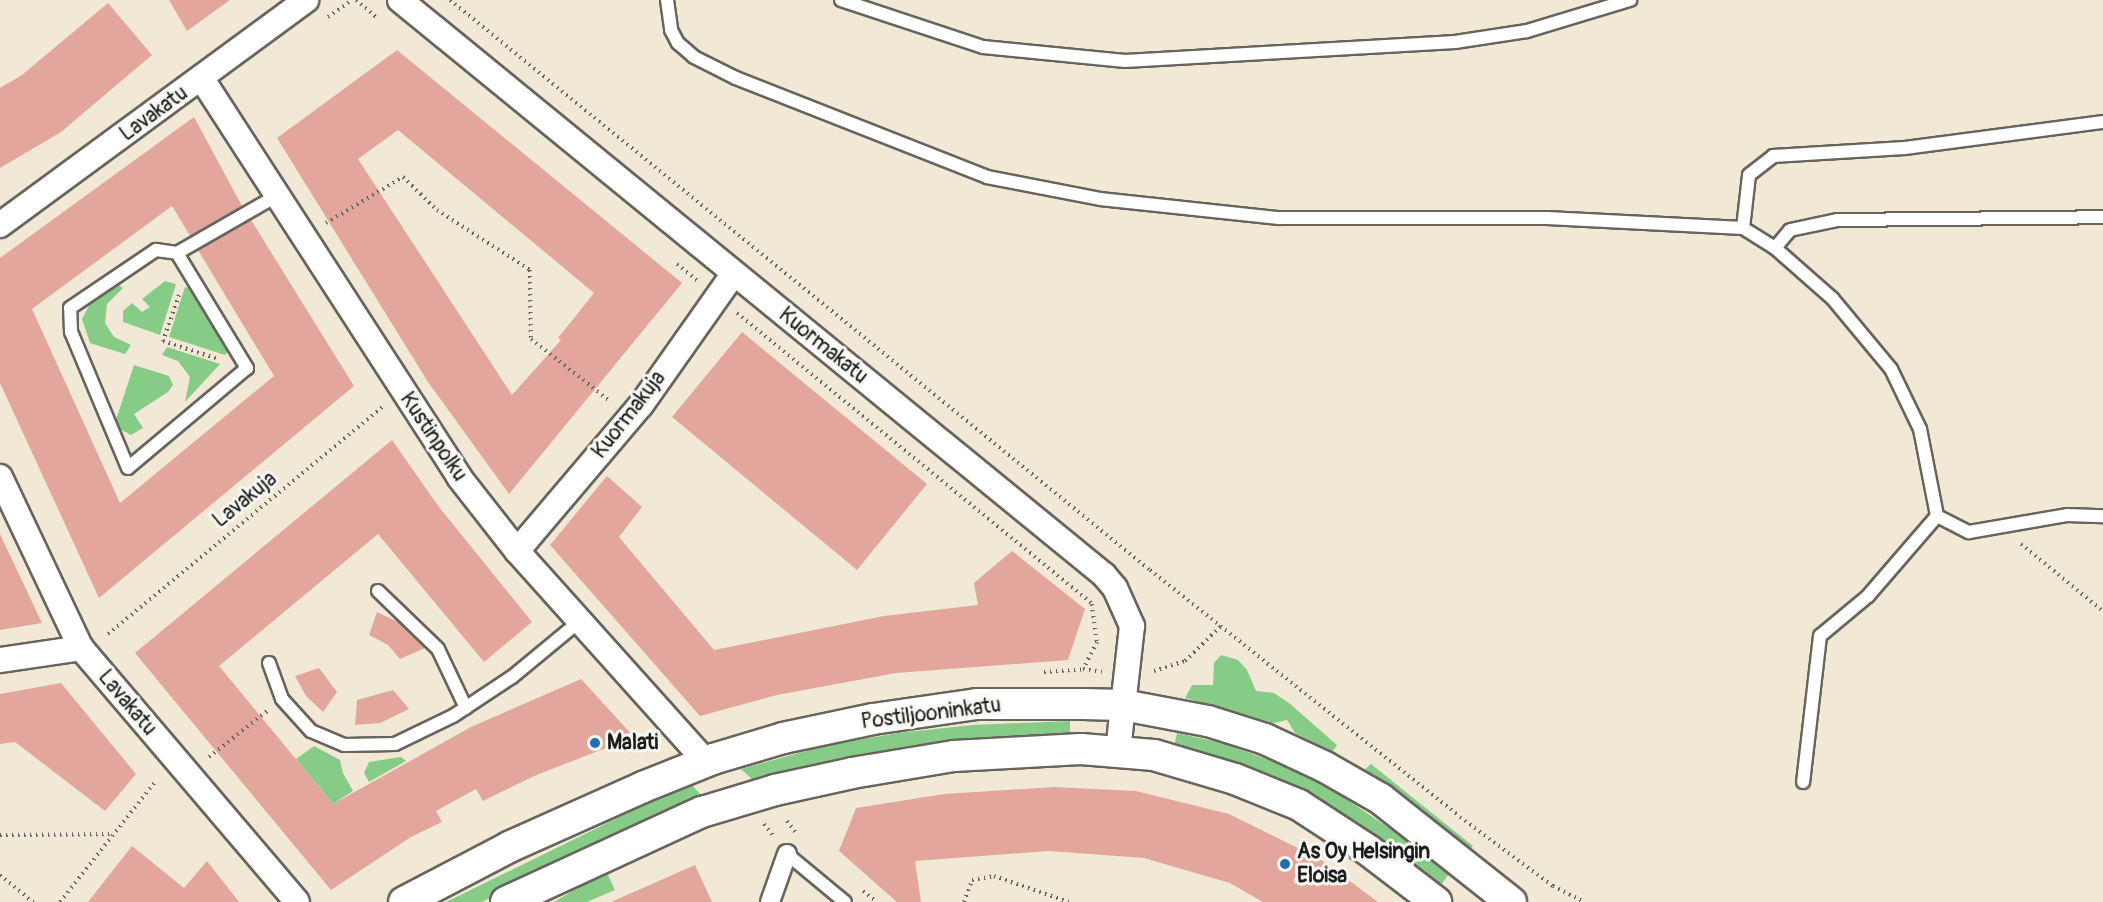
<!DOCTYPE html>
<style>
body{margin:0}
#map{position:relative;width:2103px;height:902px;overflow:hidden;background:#f1e9d5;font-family:Pangolin,sans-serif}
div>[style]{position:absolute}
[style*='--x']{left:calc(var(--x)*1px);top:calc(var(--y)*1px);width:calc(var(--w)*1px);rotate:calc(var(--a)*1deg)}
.green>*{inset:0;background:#87cc86}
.building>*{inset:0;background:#e3a69d}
.path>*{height:4px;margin-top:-2px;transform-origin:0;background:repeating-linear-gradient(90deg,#67645d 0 1.5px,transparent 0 6px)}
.roads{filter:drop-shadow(2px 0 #67645d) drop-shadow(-2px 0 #67645d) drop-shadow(0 2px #67645d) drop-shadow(0 -2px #67645d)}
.service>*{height:12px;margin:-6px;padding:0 6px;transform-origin:6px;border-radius:6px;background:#fff}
.pedestrian>*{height:18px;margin:-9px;padding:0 9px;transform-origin:9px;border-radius:9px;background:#fff}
.minor>*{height:24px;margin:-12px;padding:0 12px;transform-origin:12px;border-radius:12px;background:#fff}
.tertiary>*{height:30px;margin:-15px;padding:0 15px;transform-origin:15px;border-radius:15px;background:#fff}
.dots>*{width:16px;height:16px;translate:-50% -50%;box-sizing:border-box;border:3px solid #f6f6f2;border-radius:50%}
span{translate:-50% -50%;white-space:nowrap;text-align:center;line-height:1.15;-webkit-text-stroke:6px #f6f6f2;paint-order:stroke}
.street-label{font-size:21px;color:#1c1c1c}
.poi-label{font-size:21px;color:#1c1c1c;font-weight:700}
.left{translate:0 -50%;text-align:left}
</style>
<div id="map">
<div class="green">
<div style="clip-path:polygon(165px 281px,176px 284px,160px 335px,123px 322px,123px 311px,132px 303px,142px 312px,150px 307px,142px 299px)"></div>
<div style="clip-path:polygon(117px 284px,123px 288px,107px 304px,105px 323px,114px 337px,131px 345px,125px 354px,90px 343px,82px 319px,91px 302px)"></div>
<div style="clip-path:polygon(185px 287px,190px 288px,228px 352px,225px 355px,169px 337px)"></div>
<div style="clip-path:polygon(167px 347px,220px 364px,185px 402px,190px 377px,178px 361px,162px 355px)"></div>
<div style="clip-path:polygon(134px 365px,169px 376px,173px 385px,168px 392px,134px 414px,143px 428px,131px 435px,114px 426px)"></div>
<div style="clip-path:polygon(1221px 655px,1238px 660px,1247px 670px,1256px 691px,1274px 693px,1289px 703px,1337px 745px,1332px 752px,1295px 733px,1287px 720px,1274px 723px,1185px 698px,1192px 685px,1213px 685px,1214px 663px)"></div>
<div style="clip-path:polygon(1070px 721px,1070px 736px,904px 747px,753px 780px,741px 769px,824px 746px,898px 733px,972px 725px)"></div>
<div style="clip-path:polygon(1177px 733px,1222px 743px,1275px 762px,1336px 792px,1399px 835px,1449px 874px,1440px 886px,1358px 822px,1274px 778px,1226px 759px,1174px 747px)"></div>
<div style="clip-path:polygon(314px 746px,340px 760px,343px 773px,353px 791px,333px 804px,296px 759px)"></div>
<div style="clip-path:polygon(401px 757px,406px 761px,369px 782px,364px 773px,369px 762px)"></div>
<div style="clip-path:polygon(1371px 764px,1473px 846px,1467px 853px,1362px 772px)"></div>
<div style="clip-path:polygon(692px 785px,703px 797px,649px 819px,482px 902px,446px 902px,642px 806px)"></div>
<div style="clip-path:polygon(606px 871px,615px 890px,587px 902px,554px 902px)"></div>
</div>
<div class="building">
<div style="clip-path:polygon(169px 0,230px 0,187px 31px)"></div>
<div style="clip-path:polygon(108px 3px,152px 55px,61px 132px,0 168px,0 88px,22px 75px)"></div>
<div style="clip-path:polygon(evenodd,397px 50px,682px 283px,509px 494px,428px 382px,277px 138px,397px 50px,398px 130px,594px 293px,558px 338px,561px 340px,512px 395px,358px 159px,398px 130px)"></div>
<div style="clip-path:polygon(194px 117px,242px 206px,190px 236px,172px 206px,32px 309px,120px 503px,274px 376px,198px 250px,251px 220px,354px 386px,99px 598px,0 383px,0 258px)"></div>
<div style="clip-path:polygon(742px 332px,927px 484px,857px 570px,672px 417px)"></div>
<div style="clip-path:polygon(392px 440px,439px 507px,532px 622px,484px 662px,378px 534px,219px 666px,267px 724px,333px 804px,471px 727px,581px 679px,634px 737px,534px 776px,483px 801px,476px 789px,436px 811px,442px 822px,411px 837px,331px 890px,135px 653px)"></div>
<div style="clip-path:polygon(607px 476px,642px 507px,619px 537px,714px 650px,884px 616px,978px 605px,974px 583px,1012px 551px,1085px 609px,1068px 660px,896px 673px,777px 695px,700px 716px,550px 545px)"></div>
<div style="clip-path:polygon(0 534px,42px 623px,0 630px)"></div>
<div style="clip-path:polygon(377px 612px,398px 622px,425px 648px,400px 659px,388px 645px,369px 635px)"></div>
<div style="clip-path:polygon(319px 668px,337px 692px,323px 712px,306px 696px,295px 676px)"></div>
<div style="clip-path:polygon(61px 683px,136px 774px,105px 811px,15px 742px,0 744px,0 694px)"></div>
<div style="clip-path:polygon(393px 690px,409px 709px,380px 723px,355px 725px,357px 700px)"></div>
<div style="clip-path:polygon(1053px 787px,1136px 791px,1229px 814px,1320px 859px,1378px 902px,1263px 902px,1230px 883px,1144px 858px,1049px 851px,915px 861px,921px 902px,897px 902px,839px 851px,856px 808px,944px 794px)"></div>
<div style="clip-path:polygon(132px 846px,184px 888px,207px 861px,239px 902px,88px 902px)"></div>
<div style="clip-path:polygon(695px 865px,712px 902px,611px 902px)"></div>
</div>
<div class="path">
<div style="--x:356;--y:0;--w:30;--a:40"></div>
<div style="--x:450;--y:0;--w:903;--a:39.16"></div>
<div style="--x:1150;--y:570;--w:396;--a:38.5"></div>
<div style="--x:1460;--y:817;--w:116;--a:36.6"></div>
<div style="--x:1553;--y:886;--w:36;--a:27"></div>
<div style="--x:328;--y:17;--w:29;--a:-35"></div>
<div style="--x:326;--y:223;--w:90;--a:-30.9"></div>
<div style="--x:403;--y:177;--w:47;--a:44.1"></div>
<div style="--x:437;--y:210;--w:111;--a:32.8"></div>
<div style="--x:530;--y:270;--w:69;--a:89.2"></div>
<div style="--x:531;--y:339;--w:102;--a:38.2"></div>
<div style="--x:677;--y:264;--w:26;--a:39"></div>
<div style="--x:179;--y:295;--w:49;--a:109.2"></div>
<div style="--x:163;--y:341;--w:58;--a:18.1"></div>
<div style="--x:737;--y:313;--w:459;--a:39.3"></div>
<div style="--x:1092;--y:604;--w:38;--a:83"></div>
<div style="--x:1097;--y:642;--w:30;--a:117"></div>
<div style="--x:2021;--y:544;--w:106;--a:39.3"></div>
<div style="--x:108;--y:634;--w:356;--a:-39.6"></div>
<div style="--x:1154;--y:671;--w:33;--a:-18"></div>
<div style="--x:1185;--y:661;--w:50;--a:-44.2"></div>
<div style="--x:1044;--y:672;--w:39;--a:-4"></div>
<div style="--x:1083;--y:669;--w:19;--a:9"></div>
<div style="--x:209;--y:757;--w:75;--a:-38.5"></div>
<div style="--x:787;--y:821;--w:15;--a:53"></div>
<div style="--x:764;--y:824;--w:16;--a:52"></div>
<div style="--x:0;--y:835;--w:114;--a:-0.5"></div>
<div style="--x:0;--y:875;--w:43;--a:39.3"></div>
<div style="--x:863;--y:891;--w:18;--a:38"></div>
<div style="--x:60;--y:902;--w:154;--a:-51.6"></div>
<div style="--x:964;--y:902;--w:23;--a:-70"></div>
<div style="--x:972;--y:880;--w:22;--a:-10"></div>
<div style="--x:994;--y:876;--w:79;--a:19.1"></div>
</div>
<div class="roads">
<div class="service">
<div style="--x:667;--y:0;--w:30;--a:82"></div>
<div style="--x:671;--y:30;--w:15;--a:62"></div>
<div style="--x:678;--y:43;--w:21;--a:41"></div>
<div style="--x:694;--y:57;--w:47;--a:26.6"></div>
<div style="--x:736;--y:78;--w:270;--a:21.5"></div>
<div style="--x:987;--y:177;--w:115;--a:11"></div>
<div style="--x:1100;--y:199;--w:180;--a:6.1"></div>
<div style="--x:1279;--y:218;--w:268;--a:0"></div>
<div style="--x:1547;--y:218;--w:196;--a:2.9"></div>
<div style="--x:1743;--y:228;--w:38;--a:32"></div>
<div style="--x:1775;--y:248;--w:76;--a:41.3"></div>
<div style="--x:1832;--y:298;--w:92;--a:50.3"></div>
<div style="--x:1891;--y:369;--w:67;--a:64.2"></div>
<div style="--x:1920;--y:429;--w:89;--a:78.9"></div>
<div style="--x:1937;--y:516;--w:106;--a:130.8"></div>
<div style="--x:1868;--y:596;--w:62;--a:140.2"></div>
<div style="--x:1820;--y:636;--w:147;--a:96.6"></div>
<div style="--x:841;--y:0;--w:150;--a:18.3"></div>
<div style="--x:983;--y:47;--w:143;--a:5.6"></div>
<div style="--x:1125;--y:61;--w:331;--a:-3.3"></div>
<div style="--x:1455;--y:42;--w:73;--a:-8.7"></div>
<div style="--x:1527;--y:31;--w:108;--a:-16.8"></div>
<div style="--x:1743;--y:228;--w:53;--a:-83.5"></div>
<div style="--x:1749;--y:175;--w:31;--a:-38"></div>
<div style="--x:1773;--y:156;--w:132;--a:-3.5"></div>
<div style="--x:1905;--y:148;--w:200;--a:-7.5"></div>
<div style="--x:1775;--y:248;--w:23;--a:-50"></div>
<div style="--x:1790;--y:230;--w:49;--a:-11.8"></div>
<div style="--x:1838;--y:220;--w:265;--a:-0.6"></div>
<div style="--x:177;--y:253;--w:135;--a:58.7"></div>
<div style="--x:247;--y:368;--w:155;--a:140"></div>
<div style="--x:128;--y:468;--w:147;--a:-112.7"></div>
<div style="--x:71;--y:332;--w:24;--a:-92"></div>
<div style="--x:70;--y:308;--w:104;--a:-34"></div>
<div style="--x:156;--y:250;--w:21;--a:8"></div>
<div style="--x:177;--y:253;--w:114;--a:-29.9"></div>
<div style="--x:1937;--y:516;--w:36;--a:27"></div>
<div style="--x:1969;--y:532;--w:99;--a:-9.8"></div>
<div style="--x:2067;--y:515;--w:36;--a:2"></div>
<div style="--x:378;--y:591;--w:83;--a:44"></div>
<div style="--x:438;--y:649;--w:65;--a:64.6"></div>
<div style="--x:269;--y:663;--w:38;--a:70"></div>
<div style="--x:282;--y:699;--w:43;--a:47.8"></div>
<div style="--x:311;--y:731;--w:36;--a:23"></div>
<div style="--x:344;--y:745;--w:51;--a:-1.1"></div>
<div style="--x:395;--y:744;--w:64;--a:-25.8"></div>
<div style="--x:453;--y:716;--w:71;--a:-33.5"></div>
<div style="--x:512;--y:677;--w:88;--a:-39.5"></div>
<div style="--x:787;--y:854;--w:75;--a:39.6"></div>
</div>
<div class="pedestrian">
<div style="--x:770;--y:902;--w:51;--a:-70.5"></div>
</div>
<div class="minor">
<div style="--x:400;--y:0;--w:909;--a:39.24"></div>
<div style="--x:1104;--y:575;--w:17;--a:50"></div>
<div style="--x:1115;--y:588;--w:42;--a:65.9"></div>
<div style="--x:1132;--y:626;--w:125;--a:96.4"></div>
<div style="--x:202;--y:79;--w:474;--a:57.1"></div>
<div style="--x:459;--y:477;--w:94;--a:51.9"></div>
<div style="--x:517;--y:551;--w:283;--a:48.1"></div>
<div style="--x:0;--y:225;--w:380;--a:-36.3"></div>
<div style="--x:0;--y:477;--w:189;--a:64.7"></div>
<div style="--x:81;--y:648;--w:333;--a:49.6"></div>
<div style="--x:517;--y:551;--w:192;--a:-49.7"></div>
<div style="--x:641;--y:405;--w:161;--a:-54.8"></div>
<div style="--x:0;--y:660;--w:82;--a:-8.4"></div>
</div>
<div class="tertiary">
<div style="--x:404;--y:902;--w:119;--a:-27.6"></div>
<div style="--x:509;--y:847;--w:147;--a:-24.1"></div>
<div style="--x:643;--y:787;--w:75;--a:-21.8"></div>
<div style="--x:713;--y:759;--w:73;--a:-16.7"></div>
<div style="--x:783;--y:738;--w:92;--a:-11.9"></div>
<div style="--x:873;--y:719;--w:105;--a:-8.2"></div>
<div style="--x:977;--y:704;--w:106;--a:0"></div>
<div style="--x:1083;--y:704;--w:40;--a:1.4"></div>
<div style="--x:1123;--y:705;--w:86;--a:10.7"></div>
<div style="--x:1208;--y:721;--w:60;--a:17.5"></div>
<div style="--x:1265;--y:739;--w:66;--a:25"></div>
<div style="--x:1325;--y:767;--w:64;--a:29.7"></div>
<div style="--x:1381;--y:799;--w:166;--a:38.4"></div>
<div style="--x:506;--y:902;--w:216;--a:-24.7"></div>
<div style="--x:702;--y:812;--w:76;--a:-16.8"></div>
<div style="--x:775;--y:790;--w:79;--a:-12.4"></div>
<div style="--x:852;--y:773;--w:103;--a:-9.5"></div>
<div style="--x:954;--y:756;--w:127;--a:-3.2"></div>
<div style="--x:1081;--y:749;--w:73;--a:4.7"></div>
<div style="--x:1154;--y:755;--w:84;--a:16.5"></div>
<div style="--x:1235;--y:779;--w:69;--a:22.1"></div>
<div style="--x:1299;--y:805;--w:82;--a:33.1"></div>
<div style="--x:1368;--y:850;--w:86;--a:37.4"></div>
</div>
</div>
<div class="dots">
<div style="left:595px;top:743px;background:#1f6fb2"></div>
<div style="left:1285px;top:864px;background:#1f6fb2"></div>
</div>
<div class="street-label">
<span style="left:154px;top:114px;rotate:-36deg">Lavakatu</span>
<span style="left:823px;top:346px;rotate:39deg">Kuormakatu</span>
<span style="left:629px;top:415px;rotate:-52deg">Kuormakuja</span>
<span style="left:433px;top:437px;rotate:56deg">Kustinpolku</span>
<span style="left:245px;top:500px;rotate:-39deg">Lavakuja</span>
<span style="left:127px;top:703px;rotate:50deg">Lavakatu</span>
<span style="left:931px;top:714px;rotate:-7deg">Postiljooninkatu</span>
</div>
<div class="poi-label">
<span class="left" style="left:607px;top:743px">Malati</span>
<span class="left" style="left:1297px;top:864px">As Oy Helsingin<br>Eloisa</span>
</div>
</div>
